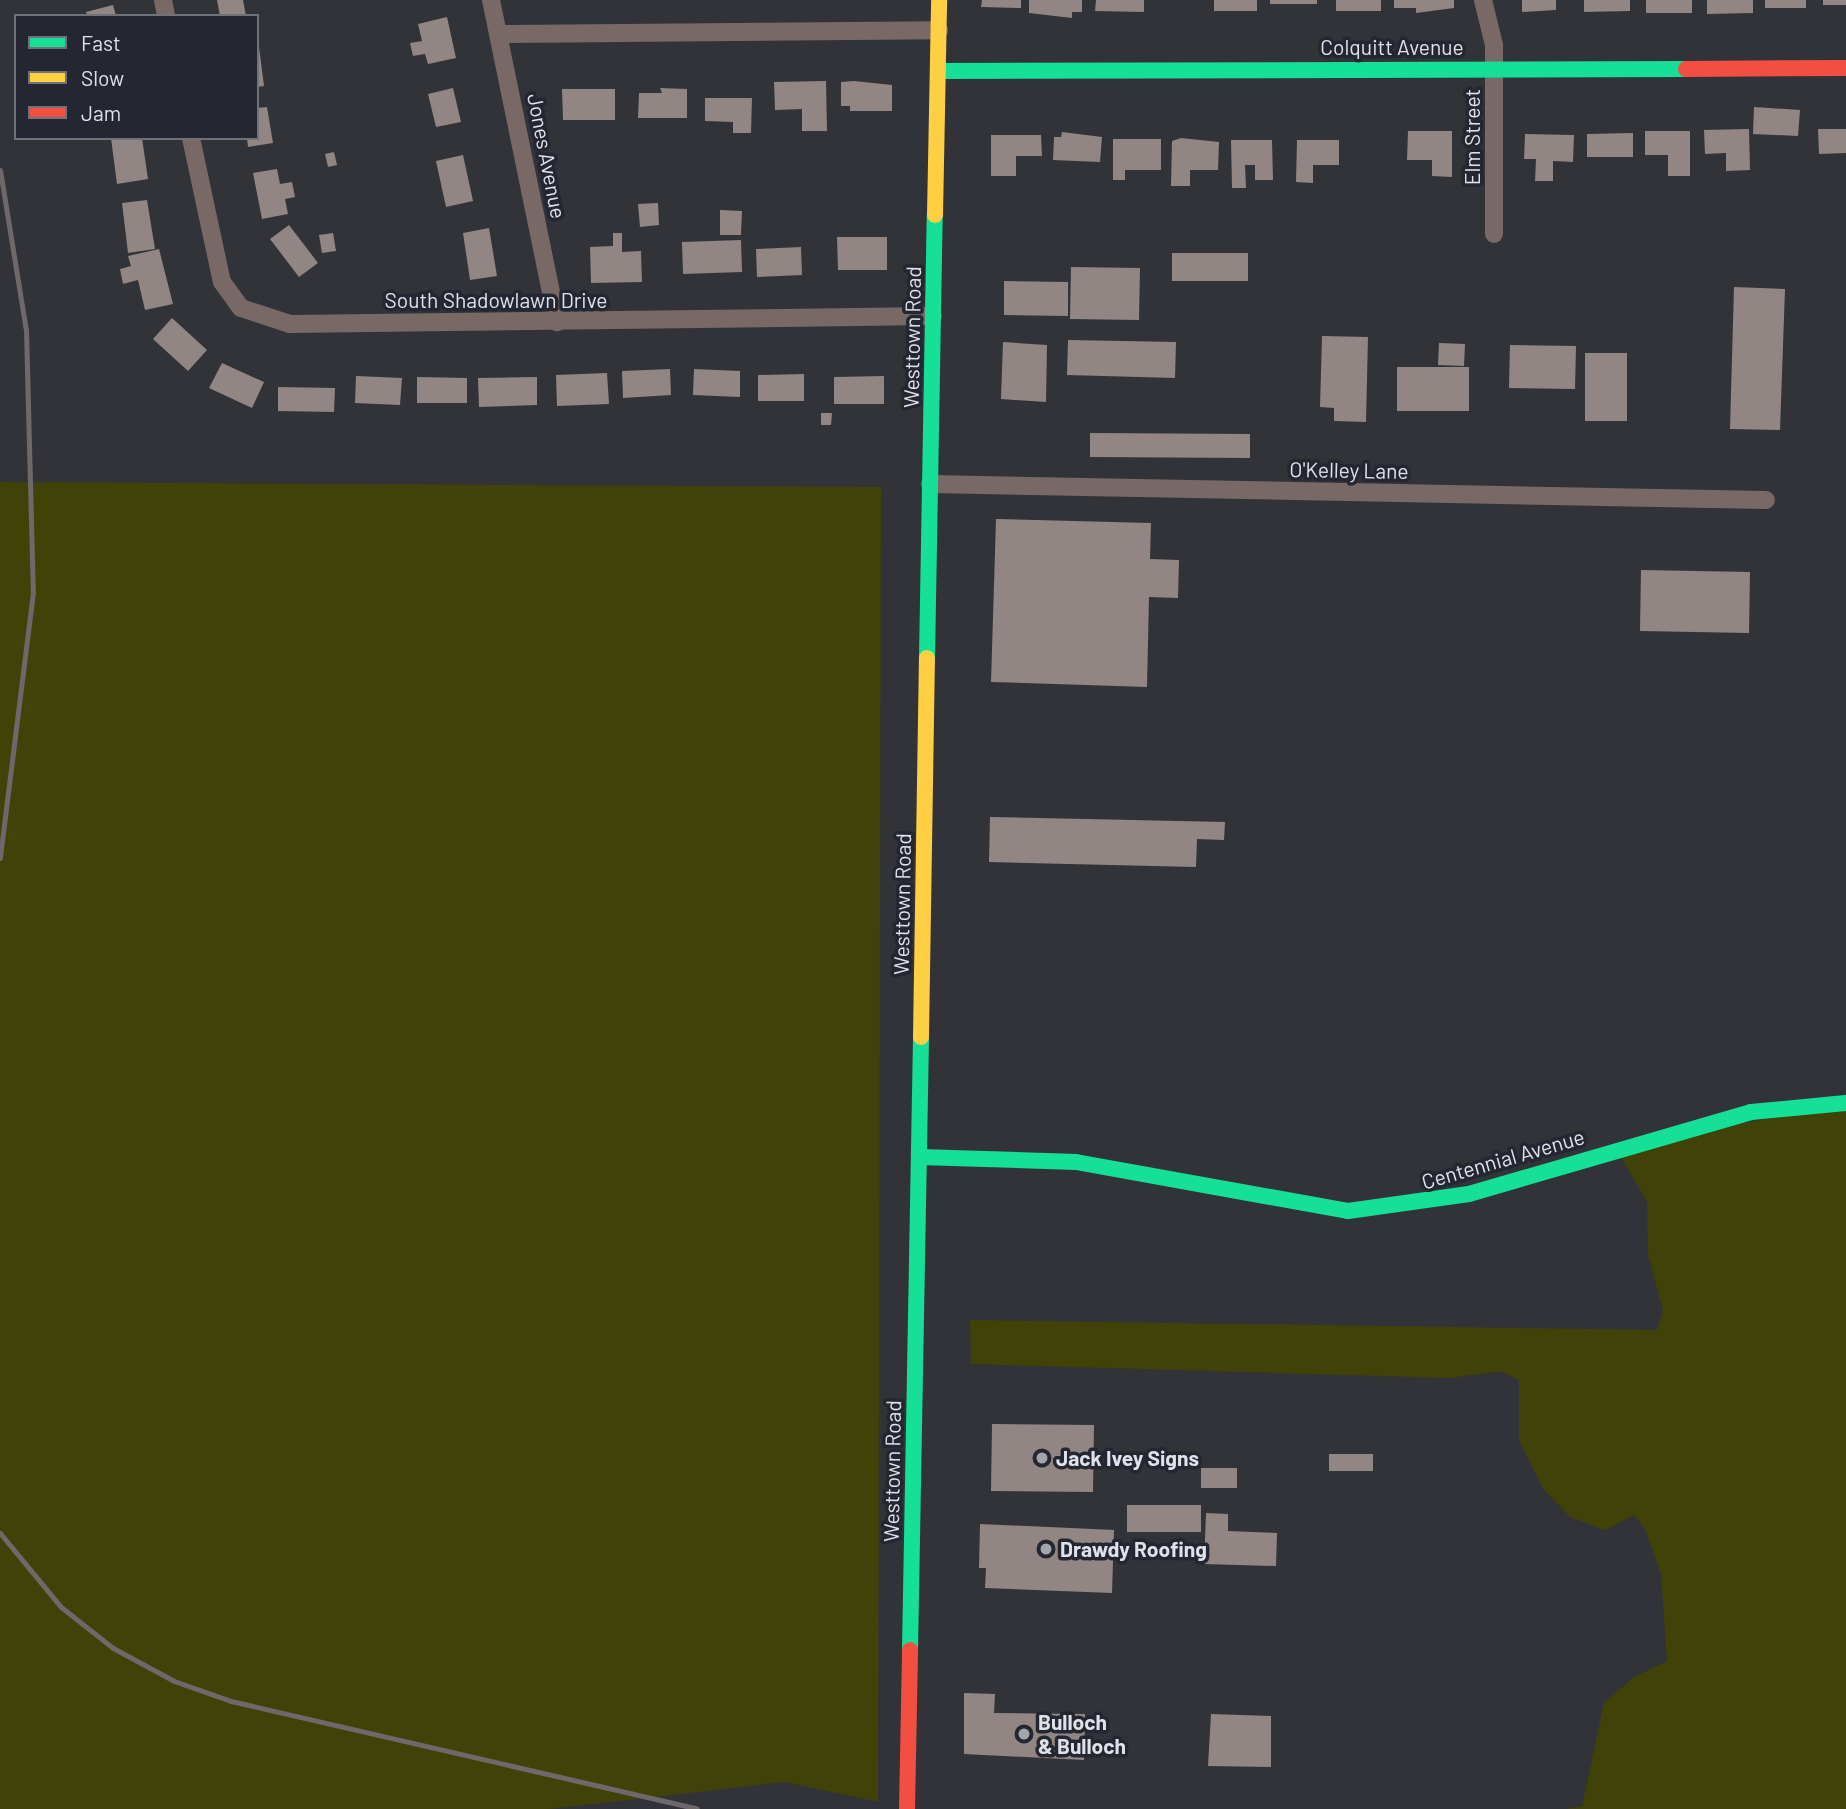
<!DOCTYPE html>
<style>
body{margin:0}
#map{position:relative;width:1846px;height:1809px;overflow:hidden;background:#323338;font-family:Barlow,sans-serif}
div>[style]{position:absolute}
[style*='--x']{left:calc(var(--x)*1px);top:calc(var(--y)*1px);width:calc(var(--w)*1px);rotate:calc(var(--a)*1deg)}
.green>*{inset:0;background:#404208}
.building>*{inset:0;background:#918683}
.street>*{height:18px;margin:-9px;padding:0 9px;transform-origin:9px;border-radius:9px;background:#786967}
.fast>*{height:16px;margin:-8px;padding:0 8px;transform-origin:8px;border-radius:8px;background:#16e098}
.slow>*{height:16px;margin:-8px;padding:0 8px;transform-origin:8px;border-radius:8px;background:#ffcf43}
.jam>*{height:16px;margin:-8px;padding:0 8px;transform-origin:8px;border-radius:8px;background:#f24e42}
.rail>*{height:5px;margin:-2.5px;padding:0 2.5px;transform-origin:2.5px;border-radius:2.5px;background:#6e686a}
.dots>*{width:19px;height:19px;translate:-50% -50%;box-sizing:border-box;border:4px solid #242731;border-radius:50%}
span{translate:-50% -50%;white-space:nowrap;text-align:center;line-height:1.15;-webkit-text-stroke:7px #242731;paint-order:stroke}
.street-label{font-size:21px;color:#e0e2e9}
.poi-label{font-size:21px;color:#e0e2e9;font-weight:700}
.left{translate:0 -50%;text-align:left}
.legend{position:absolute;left:14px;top:14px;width:245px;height:126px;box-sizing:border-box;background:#242731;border:2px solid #6f727b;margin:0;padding:9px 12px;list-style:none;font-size:21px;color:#e0e2e9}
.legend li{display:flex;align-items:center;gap:14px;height:35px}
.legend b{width:35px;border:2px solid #6f727b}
</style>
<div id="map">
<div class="green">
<div style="clip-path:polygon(0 482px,881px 487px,878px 1802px,785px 1782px,548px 1809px,0 1809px)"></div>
<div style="clip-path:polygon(1846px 1103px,1846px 1809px,1566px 1809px,1582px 1806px,1604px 1703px,1634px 1677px,1667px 1661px,1661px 1574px,1645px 1529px,1634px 1515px,1605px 1530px,1570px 1517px,1544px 1490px,1519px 1440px,1519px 1380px,1501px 1371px,1449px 1378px,971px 1364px,970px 1320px,1657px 1330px,1663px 1310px,1648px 1255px,1647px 1202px,1616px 1148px)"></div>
</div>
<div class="building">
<div style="clip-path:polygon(217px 0,243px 0,246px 16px,220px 16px)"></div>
<div style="clip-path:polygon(982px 0,1021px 0,1021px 8px,981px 7px)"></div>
<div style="clip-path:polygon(1029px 0,1082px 0,1082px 12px,1072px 12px,1072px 18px,1029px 13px)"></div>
<div style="clip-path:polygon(1096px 0,1144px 0,1144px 12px,1095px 11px)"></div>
<div style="clip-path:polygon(1214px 0,1257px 0,1257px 11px,1214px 11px)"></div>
<div style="clip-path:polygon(1270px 0,1317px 0,1317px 4px,1270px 4px)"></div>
<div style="clip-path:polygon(1336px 0,1381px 0,1381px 11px,1336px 11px)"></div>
<div style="clip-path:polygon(1394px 0,1454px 0,1454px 8px,1416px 13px,1416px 8px,1394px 8px)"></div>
<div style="clip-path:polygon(1522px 0,1556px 0,1556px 10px,1522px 12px)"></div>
<div style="clip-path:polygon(1584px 0,1630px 0,1630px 11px,1584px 12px)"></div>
<div style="clip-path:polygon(1646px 0,1692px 0,1692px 13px,1646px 13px)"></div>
<div style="clip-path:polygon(1707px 0,1753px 0,1753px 13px,1707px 14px)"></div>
<div style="clip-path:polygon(1765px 0,1806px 0,1806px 8px,1765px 8px)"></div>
<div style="clip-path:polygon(1823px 0,1846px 0,1846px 5px,1823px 5px)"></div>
<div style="clip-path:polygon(113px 5px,116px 16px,87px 16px,86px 12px)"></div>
<div style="clip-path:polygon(447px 17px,456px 58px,428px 64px,425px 54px,413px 56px,410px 43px,422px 41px,418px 24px)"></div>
<div style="clip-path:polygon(259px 47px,264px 86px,257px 87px,257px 48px)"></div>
<div style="clip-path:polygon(826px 81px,827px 131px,802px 131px,802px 109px,775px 110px,774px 82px)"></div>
<div style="clip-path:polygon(854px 81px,892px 85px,892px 111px,850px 111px,850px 106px,841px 106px,841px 82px)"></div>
<div style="clip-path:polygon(453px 88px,461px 122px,436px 127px,428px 94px)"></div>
<div style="clip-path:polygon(660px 88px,687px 89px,687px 118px,638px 118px,639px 93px,662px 93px)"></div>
<div style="clip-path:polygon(562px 89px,615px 89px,615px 120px,563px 120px)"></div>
<div style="clip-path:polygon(705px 98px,752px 98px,751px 133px,733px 133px,733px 122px,705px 121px)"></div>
<div style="clip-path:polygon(267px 107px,273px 143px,248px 147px,247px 138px,257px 138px,257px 108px)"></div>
<div style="clip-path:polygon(1754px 107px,1800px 110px,1798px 136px,1753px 134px)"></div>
<div style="clip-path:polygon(1749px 129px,1750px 170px,1726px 171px,1726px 153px,1705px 154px,1704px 130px)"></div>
<div style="clip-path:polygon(1818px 129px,1846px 129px,1846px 153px,1819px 154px)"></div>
<div style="clip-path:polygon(1408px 131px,1452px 131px,1452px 177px,1432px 176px,1432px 160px,1407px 160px)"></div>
<div style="clip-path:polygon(1645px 131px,1690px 131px,1690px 176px,1668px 176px,1668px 155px,1645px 155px)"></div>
<div style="clip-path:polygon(1062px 132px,1102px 137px,1100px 162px,1053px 160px,1054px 137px,1061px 137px)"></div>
<div style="clip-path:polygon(1633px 133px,1633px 157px,1587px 157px,1587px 134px)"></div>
<div style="clip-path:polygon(1525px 134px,1574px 135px,1573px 162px,1553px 161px,1553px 181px,1535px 181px,1536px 159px,1524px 159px)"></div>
<div style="clip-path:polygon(991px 135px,1041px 135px,1042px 156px,1016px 156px,1016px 176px,991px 176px)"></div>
<div style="clip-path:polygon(111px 138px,142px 138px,148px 179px,117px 184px)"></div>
<div style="clip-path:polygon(1181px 138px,1219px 142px,1218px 170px,1190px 170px,1190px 186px,1171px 186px,1172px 141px)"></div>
<div style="clip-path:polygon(1113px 139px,1161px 139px,1161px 170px,1125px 170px,1125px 180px,1113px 180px)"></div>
<div style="clip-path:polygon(1231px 140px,1272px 140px,1273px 180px,1255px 180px,1255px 165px,1245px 165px,1246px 188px,1232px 188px)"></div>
<div style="clip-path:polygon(1297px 140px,1339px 140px,1339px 165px,1313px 165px,1313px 183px,1296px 182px)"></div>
<div style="clip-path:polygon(334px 152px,337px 165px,328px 167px,325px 154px)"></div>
<div style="clip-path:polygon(463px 155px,473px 201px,446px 207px,436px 161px)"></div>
<div style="clip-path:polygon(277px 169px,280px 184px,292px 182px,295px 197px,285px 199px,288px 214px,262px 219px,253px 173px)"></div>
<div style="clip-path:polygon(147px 200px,155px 249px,128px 253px,122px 203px)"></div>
<div style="clip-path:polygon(658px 203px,659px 225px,640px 227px,638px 204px)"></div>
<div style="clip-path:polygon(720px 210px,742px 211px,741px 235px,720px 235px)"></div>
<div style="clip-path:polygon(289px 225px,318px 263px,299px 277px,270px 239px)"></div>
<div style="clip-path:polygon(489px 228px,497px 276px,470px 280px,463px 233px)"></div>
<div style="clip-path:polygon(333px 233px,336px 251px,322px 253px,319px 235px)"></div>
<div style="clip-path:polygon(613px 233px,622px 233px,622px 252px,641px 251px,642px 282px,591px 283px,590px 247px,613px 246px)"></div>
<div style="clip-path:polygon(837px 237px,887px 237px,887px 270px,838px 270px)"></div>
<div style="clip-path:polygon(741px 240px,742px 272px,683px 274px,682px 242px)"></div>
<div style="clip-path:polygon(801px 247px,802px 275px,757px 277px,756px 249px)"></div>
<div style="clip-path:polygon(159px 249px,173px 304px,145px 310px,138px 280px,123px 284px,120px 269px,131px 266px,128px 256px)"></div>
<div style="clip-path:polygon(1172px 253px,1248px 253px,1248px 281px,1172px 281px)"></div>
<div style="clip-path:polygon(1071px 267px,1140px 268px,1139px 320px,1070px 319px)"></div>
<div style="clip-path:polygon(1004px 281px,1068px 282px,1068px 316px,1004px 315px)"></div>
<div style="clip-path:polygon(1734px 287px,1785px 289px,1780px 430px,1730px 429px)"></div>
<div style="clip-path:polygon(172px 318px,207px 350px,188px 371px,153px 339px)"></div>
<div style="clip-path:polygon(1322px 336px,1368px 337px,1366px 422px,1334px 421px,1334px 408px,1320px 407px)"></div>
<div style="clip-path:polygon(1068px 340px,1176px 342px,1175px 378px,1067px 375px)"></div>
<div style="clip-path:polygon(1003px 342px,1047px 345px,1046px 402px,1001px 399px)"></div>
<div style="clip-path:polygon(1439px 343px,1465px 344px,1464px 366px,1438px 365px)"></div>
<div style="clip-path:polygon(1510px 345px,1576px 346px,1575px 389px,1509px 388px)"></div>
<div style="clip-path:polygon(1585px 353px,1627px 353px,1627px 421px,1585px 421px)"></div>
<div style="clip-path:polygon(222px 363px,264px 382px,252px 408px,209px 388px)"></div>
<div style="clip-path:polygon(1397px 367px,1469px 367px,1469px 411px,1397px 411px)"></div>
<div style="clip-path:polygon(670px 369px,671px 395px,623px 398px,622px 371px)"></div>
<div style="clip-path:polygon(694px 369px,740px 371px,740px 397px,693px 395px)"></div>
<div style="clip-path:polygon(607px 373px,609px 404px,557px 406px,556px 375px)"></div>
<div style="clip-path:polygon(804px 374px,804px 401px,758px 401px,758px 375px)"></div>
<div style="clip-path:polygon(356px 376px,402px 378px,400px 405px,355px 403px)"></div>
<div style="clip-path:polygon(884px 376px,884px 404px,834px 404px,834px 377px)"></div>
<div style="clip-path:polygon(417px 377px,467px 378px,467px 403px,417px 403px)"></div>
<div style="clip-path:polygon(537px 377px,537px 405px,479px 407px,478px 378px)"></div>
<div style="clip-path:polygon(278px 387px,335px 388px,334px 412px,278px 411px)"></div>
<div style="clip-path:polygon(821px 413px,832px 413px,831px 425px,821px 425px)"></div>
<div style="clip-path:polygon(1090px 433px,1250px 434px,1250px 458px,1090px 457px)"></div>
<div style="clip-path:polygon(996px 519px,1151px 523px,1150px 559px,1179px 560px,1178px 598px,1149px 597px,1147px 687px,991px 682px)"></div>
<div style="clip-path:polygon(1641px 570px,1750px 572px,1749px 633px,1640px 631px)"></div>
<div style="clip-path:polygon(990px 817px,1225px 822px,1224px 840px,1197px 839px,1196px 867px,989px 862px)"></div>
<div style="clip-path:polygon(992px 1424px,1094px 1425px,1093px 1492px,991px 1491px)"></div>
<div style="clip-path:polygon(1329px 1454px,1373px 1454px,1373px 1471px,1329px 1471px)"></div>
<div style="clip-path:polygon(1201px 1468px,1237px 1468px,1237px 1488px,1201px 1488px)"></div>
<div style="clip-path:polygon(1127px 1505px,1201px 1505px,1201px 1532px,1127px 1532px)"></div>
<div style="clip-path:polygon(1206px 1513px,1228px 1514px,1228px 1531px,1277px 1533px,1276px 1566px,1204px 1564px)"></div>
<div style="clip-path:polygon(980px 1524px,1114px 1530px,1112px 1593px,985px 1588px,986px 1568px,979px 1568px)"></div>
<div style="clip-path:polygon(964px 1693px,995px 1694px,994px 1713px,1085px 1714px,1084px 1760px,964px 1754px)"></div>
<div style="clip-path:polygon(1211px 1714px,1271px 1716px,1271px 1767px,1208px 1766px)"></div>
</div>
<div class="street">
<div style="--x:163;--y:0;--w:16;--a:79"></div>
<div style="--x:491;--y:0;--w:329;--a:78.4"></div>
<div style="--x:1483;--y:0;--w:46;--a:76.3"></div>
<div style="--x:1494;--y:45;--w:189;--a:90"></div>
<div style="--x:498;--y:34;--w:441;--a:-0.5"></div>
<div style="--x:191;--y:138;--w:147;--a:77.9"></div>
<div style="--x:222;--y:282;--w:32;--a:54"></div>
<div style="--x:241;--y:308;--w:52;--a:18.1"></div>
<div style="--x:290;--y:324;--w:643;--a:-0.71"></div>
<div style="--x:930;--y:484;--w:836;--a:1.1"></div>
</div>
<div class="fast">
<div style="--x:939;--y:71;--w:747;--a:-0.15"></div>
<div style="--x:927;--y:658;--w:443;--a:-89"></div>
<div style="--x:919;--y:1157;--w:157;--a:1.8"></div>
<div style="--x:1076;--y:1162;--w:276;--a:10.2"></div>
<div style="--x:1348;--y:1211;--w:122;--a:-8"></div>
<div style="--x:1469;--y:1194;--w:294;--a:-16.2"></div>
<div style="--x:1751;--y:1112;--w:95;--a:-5.4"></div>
<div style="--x:910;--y:1650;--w:613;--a:-88.97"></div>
</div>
<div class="slow">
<div style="--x:935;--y:215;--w:215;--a:-88.9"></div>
<div style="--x:921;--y:1037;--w:379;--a:-89.1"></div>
</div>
<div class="jam">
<div style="--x:1686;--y:69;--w:160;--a:-0.4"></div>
<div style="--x:907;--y:1809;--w:159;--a:-88.9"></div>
</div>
<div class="rail">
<div style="--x:0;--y:170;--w:162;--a:80.8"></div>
<div style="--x:26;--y:330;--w:262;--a:88.5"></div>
<div style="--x:33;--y:592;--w:268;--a:97.1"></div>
<div style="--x:0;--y:1533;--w:96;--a:50.5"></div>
<div style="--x:61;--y:1607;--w:66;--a:38.3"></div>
<div style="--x:113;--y:1648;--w:69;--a:28.4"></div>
<div style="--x:174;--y:1681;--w:60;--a:19.3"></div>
<div style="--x:231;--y:1701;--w:478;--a:13"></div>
</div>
<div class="dots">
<div style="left:1042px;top:1458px;background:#a3a5ab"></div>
<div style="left:1046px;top:1549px;background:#a3a5ab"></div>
<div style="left:1024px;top:1734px;background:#a3a5ab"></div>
</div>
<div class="street-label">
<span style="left:1392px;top:47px">Colquitt Avenue</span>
<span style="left:1472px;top:137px;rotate:-90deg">Elm Street</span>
<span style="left:547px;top:156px;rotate:79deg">Jones Avenue</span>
<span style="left:496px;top:300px">South Shadowlawn Drive</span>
<span style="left:912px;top:337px;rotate:-89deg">Westtown Road</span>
<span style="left:1349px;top:470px;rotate:1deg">O'Kelley Lane</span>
<span style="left:902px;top:904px;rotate:-89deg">Westtown Road</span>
<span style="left:1503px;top:1159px;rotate:-16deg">Centennial Avenue</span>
<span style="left:892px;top:1471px;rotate:-89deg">Westtown Road</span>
</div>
<div class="poi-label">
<span class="left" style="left:1056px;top:1458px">Jack Ivey Signs</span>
<span class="left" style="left:1060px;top:1549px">Drawdy Roofing</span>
<span class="left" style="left:1038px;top:1734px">Bulloch<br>&amp; Bulloch</span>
</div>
<ul class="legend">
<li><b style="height:9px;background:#16e098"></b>Fast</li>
<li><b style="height:9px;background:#ffcf43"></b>Slow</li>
<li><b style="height:9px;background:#f24e42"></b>Jam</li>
</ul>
</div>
